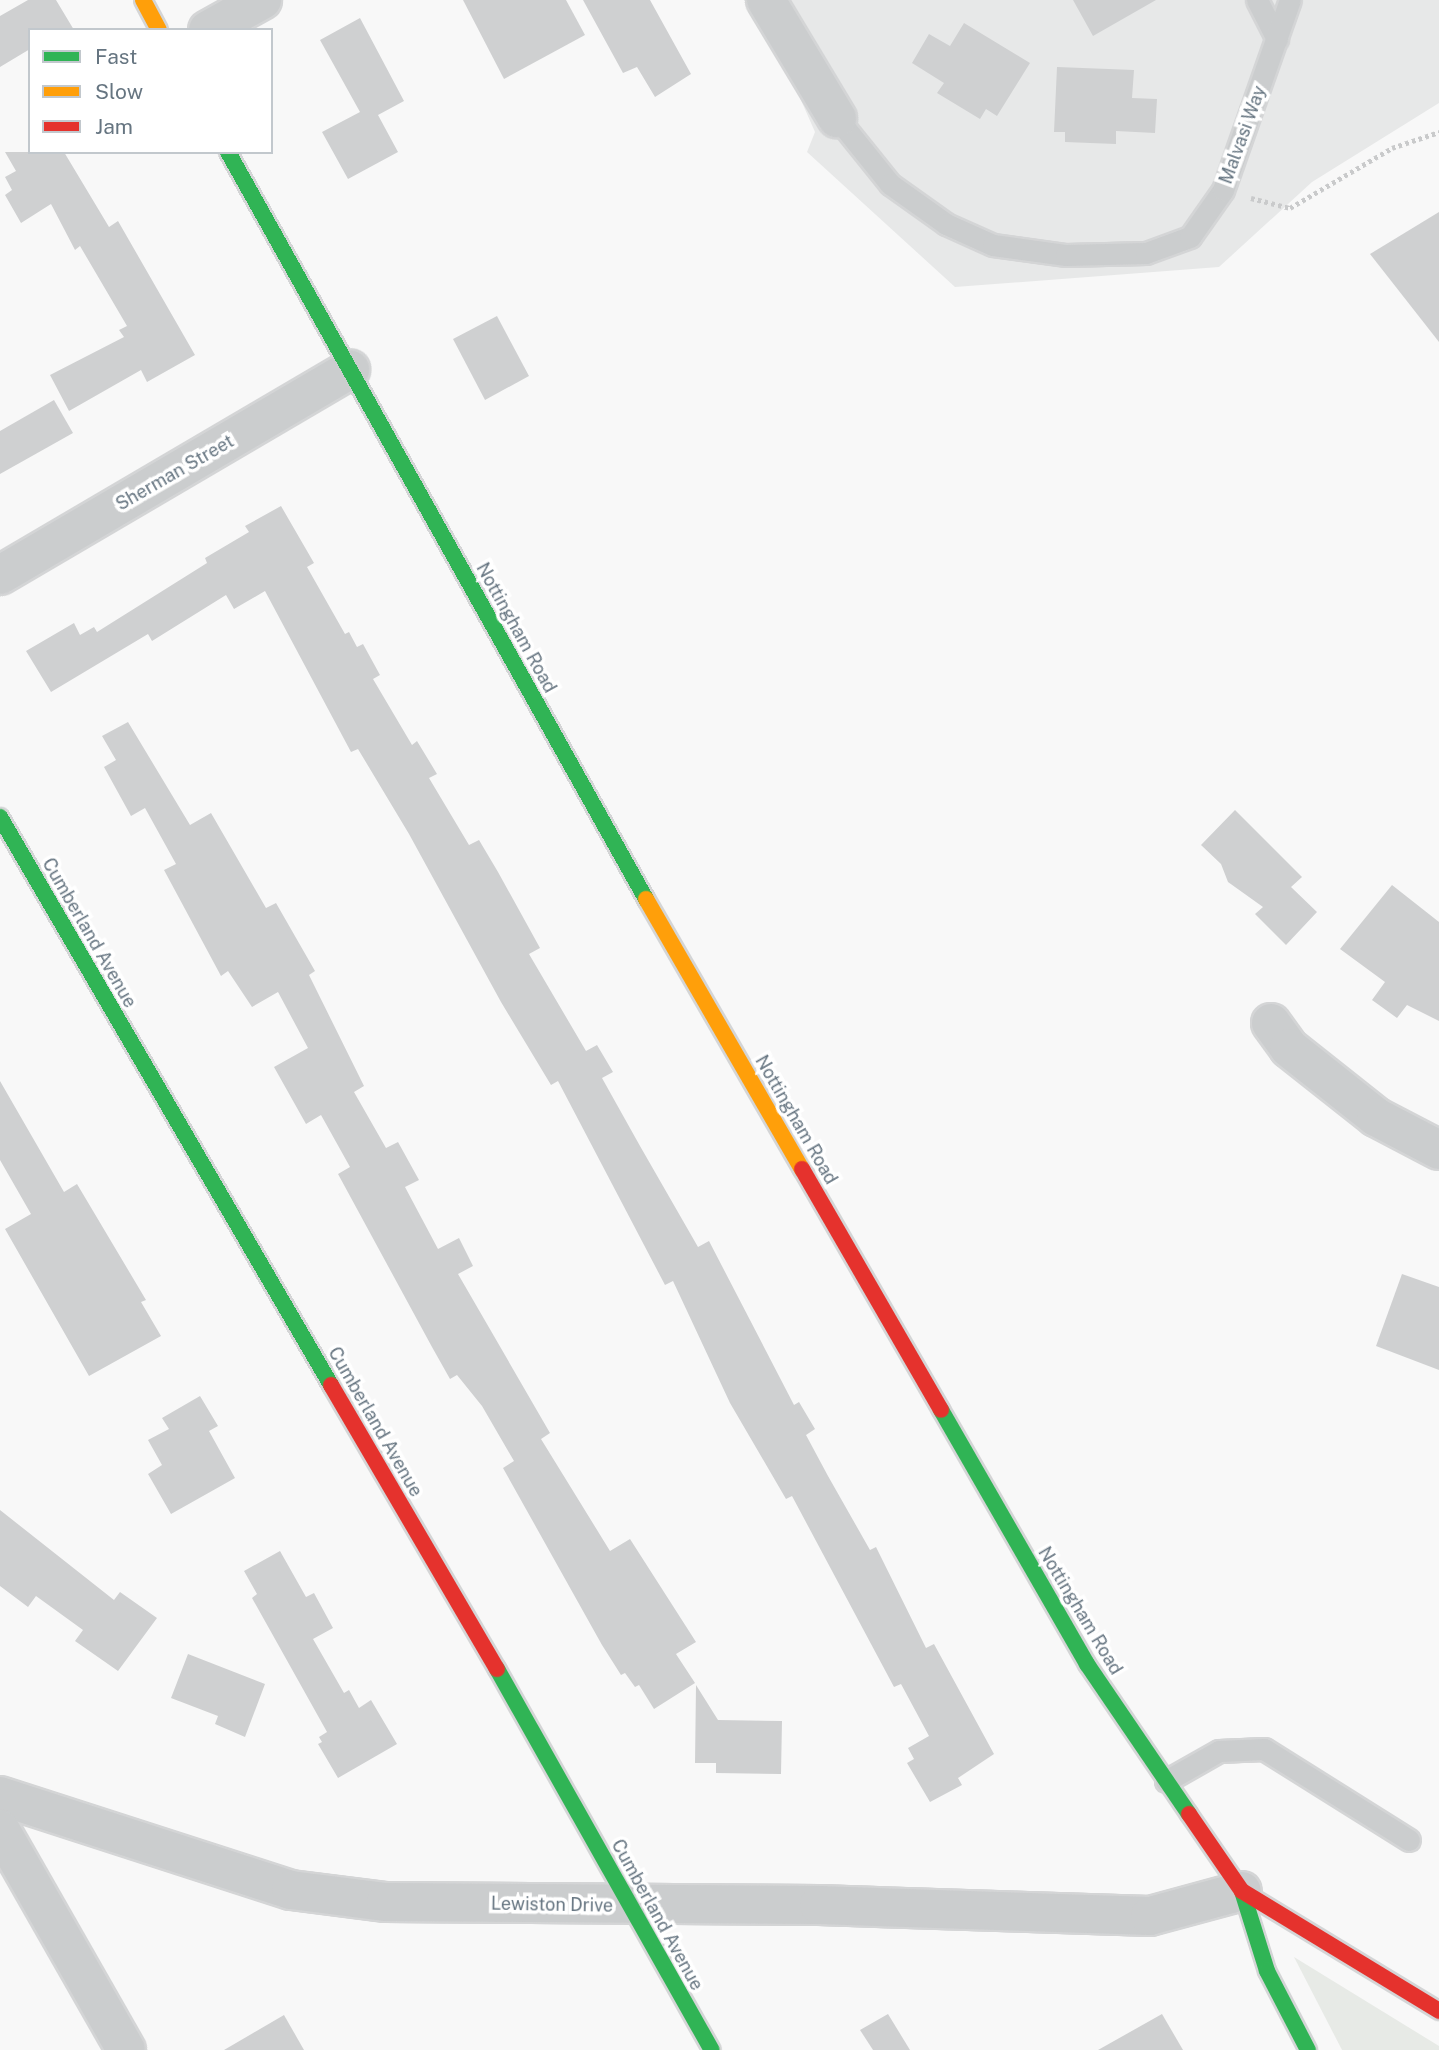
<!DOCTYPE html>
<style>
body{margin:0}
#map{position:relative;width:1439px;height:2050px;overflow:hidden;background:#f8f8f8;font-family:"Public Sans",sans-serif}
div>[style]{position:absolute}
[style*='--x']{left:calc(var(--x)*1px);top:calc(var(--y)*1px);width:calc(var(--w)*1px);rotate:calc(var(--a)*1deg)}
.built>*{inset:0;background:#e7e8e8}
.green>*{inset:0;background:#e7eae6}
.building>*{inset:0;background:#cfd0d1}
.path>*{height:4.5px;margin-top:-2.25px;transform-origin:0;background:repeating-linear-gradient(90deg,#c9cacb 0 3.5px,transparent 0 7px)}
.roads{filter:drop-shadow(2px 0 #d4d5d6) drop-shadow(-2px 0 #d4d5d6) drop-shadow(0 2px #d4d5d6) drop-shadow(0 -2px #d4d5d6)}
.lane>*{height:21px;margin:-10.5px;padding:0 10.5px;transform-origin:10.5px;border-radius:10.5px;background:#cbcdce}
.street>*{height:38px;margin:-19px;padding:0 19px;transform-origin:19px;border-radius:19px;background:#cbcdce}
.fast>*{height:16px;margin:-8px;padding:0 8px;transform-origin:8px;border-radius:8px;background:#30b455}
.slow>*{height:16px;margin:-8px;padding:0 8px;transform-origin:8px;border-radius:8px;background:#ff9f0a}
.jam>*{height:16px;margin:-8px;padding:0 8px;transform-origin:8px;border-radius:8px;background:#e5322d}
span{translate:-50% -50%;white-space:nowrap;text-align:center;line-height:1.15;-webkit-text-stroke:7px #fff;paint-order:stroke}
.street-label{font-size:18px;color:#667581}
.legend{position:absolute;left:28px;top:28px;width:245px;height:126px;box-sizing:border-box;background:#fff;border:2px solid #c2c8cd;margin:0;padding:9px 12px;list-style:none;font-size:21px;color:#667581}
.legend li{display:flex;align-items:center;gap:14px;height:35px}
.legend b{width:35px;border:2px solid #c2c8cd}
</style>
<div id="map">
<div class="built">
<div style="clip-path:polygon(757px 0,1439px 0,1439px 103px,1312px 182px,1219px 267px,955px 287px,807px 152px,815px 132px)"></div>
</div>
<div class="green">
<div style="clip-path:polygon(1294px 1957px,1439px 2046px,1439px 2050px,1342px 2050px)"></div>
</div>
<div class="building">
<div style="clip-path:polygon(28px 0,56px 0,74px 30px,30px 30px,30px 49px,0 67px,0 16px)"></div>
<div style="clip-path:polygon(463px 0,566px 0,585px 35px,504px 79px)"></div>
<div style="clip-path:polygon(583px 0,650px 0,691px 74px,655px 97px,637px 67px,623px 73px)"></div>
<div style="clip-path:polygon(1073px 0,1156px 0,1093px 36px)"></div>
<div style="clip-path:polygon(360px 18px,404px 101px,378px 115px,398px 152px,348px 179px,322px 132px,360px 112px,320px 40px)"></div>
<div style="clip-path:polygon(964px 23px,1030px 63px,997px 116px,986px 109px,980px 119px,937px 93px,944px 83px,912px 63px,929px 34px,950px 46px)"></div>
<div style="clip-path:polygon(1057px 67px,1134px 70px,1132px 98px,1157px 99px,1155px 133px,1116px 131px,1116px 144px,1065px 142px,1065px 132px,1054px 132px)"></div>
<div style="clip-path:polygon(5px 152px,64px 152px,109px 227px,118px 221px,195px 355px,147px 382px,141px 370px,69px 411px,50px 375px,124px 337px,119px 330px,127px 326px,80px 246px,75px 250px,51px 204px,21px 223px,5px 195px,12px 190px,5px 177px,16px 171px)"></div>
<div style="clip-path:polygon(1439px 212px,1439px 342px,1370px 254px)"></div>
<div style="clip-path:polygon(497px 316px,529px 376px,485px 400px,453px 339px)"></div>
<div style="clip-path:polygon(54px 400px,73px 433px,0 474px,0 431px)"></div>
<div style="clip-path:polygon(281px 506px,314px 563px,307px 567px,345px 634px,349px 632px,357px 647px,363px 644px,380px 675px,373px 679px,412px 745px,417px 741px,437px 774px,429px 778px,469px 845px,479px 840px,498px 872px,540px 948px,529px 954px,586px 1051px,597px 1045px,613px 1072px,602px 1078px,640px 1146px,698px 1247px,709px 1241px,794px 1405px,799px 1402px,815px 1429px,806px 1435px,828px 1476px,870px 1550px,876px 1547px,926px 1648px,934px 1644px,994px 1754px,958px 1778px,962px 1785px,930px 1802px,907px 1763px,914px 1759px,908px 1748px,929px 1736px,901px 1684px,894px 1687px,792px 1496px,786px 1499px,730px 1403px,673px 1281px,665px 1285px,558px 1081px,551px 1085px,501px 1002px,409px 834px,358px 749px,351px 752px,265px 591px,234px 609px,226px 595px,152px 641px,148px 634px,51px 692px,26px 651px,74px 623px,80px 635px,94px 627px,97px 632px,207px 563px,205px 558px,249px 532px,245px 526px)"></div>
<div style="clip-path:polygon(128px 722px,190px 825px,211px 813px,266px 908px,276px 903px,315px 971px,309px 975px,364px 1086px,354px 1092px,386px 1148px,398px 1142px,419px 1180px,405px 1187px,438px 1249px,459px 1238px,473px 1266px,458px 1274px,550px 1433px,541px 1439px,610px 1551px,630px 1539px,696px 1642px,676px 1654px,695px 1683px,654px 1709px,639px 1685px,635px 1687px,625px 1673px,621px 1675px,602px 1645px,503px 1468px,514px 1461px,482px 1406px,457px 1375px,450px 1379px,432px 1347px,338px 1174px,350px 1167px,321px 1115px,306px 1124px,274px 1067px,308px 1048px,278px 992px,252px 1007px,228px 971px,221px 976px,164px 870px,176px 864px,145px 808px,131px 816px,104px 767px,116px 760px,102px 736px)"></div>
<div style="clip-path:polygon(1235px 810px,1302px 877px,1291px 887px,1317px 912px,1286px 945px,1255px 914px,1263px 907px,1228px 882px,1221px 864px,1201px 845px)"></div>
<div style="clip-path:polygon(1392px 885px,1439px 922px,1439px 1021px,1407px 1005px,1397px 1018px,1372px 1000px,1385px 982px,1340px 949px)"></div>
<div style="clip-path:polygon(0 1081px,64px 1192px,77px 1184px,146px 1300px,141px 1302px,161px 1336px,89px 1376px,5px 1229px,31px 1214px,0 1160px)"></div>
<div style="clip-path:polygon(1402px 1274px,1439px 1287px,1439px 1370px,1376px 1346px)"></div>
<div style="clip-path:polygon(200px 1396px,218px 1426px,209px 1431px,235px 1478px,171px 1514px,148px 1474px,162px 1465px,148px 1440px,169px 1429px,162px 1418px)"></div>
<div style="clip-path:polygon(0 1510px,114px 1600px,120px 1592px,157px 1618px,118px 1671px,75px 1641px,83px 1630px,36px 1596px,28px 1607px,0 1586px)"></div>
<div style="clip-path:polygon(280px 1551px,306px 1597px,314px 1593px,333px 1628px,313px 1639px,344px 1693px,349px 1690px,359px 1708px,371px 1700px,397px 1744px,338px 1778px,318px 1744px,322px 1742px,319px 1737px,327px 1732px,252px 1598px,257px 1594px,244px 1571px)"></div>
<div style="clip-path:polygon(188px 1654px,265px 1684px,245px 1737px,215px 1724px,218px 1716px,171px 1698px)"></div>
<div style="clip-path:polygon(696px 1685px,718px 1720px,782px 1721px,781px 1774px,716px 1773px,716px 1763px,695px 1763px)"></div>
<div style="clip-path:polygon(888px 2014px,910px 2050px,873px 2050px,860px 2030px)"></div>
<div style="clip-path:polygon(1162px 2014px,1183px 2050px,1098px 2050px)"></div>
<div style="clip-path:polygon(284px 2015px,304px 2050px,224px 2050px)"></div>
</div>
<div class="path">
<div style="--x:1251;--y:198;--w:40;--a:14.4"></div>
<div style="--x:1290;--y:208;--w:118;--a:-30.5"></div>
<div style="--x:1392;--y:148;--w:50;--a:-18.8"></div>
</div>
<div class="roads">
<div class="lane">
<div style="--x:1257;--y:0;--w:44;--a:62.9"></div>
<div style="--x:837;--y:118;--w:85;--a:51.2"></div>
<div style="--x:890;--y:184;--w:69;--a:35.5"></div>
<div style="--x:946;--y:224;--w:51;--a:24.1"></div>
<div style="--x:993;--y:245;--w:74;--a:7.8"></div>
<div style="--x:1066;--y:255;--w:80;--a:-1.4"></div>
<div style="--x:1146;--y:253;--w:47;--a:-20"></div>
<div style="--x:1190;--y:237;--w:57;--a:-54.9"></div>
<div style="--x:1223;--y:190;--w:201;--a:-70.6"></div>
<div style="--x:1166;--y:1781;--w:61;--a:-29.5"></div>
<div style="--x:1219;--y:1751;--w:45;--a:-2.5"></div>
<div style="--x:1264;--y:1749;--w:171;--a:32.1"></div>
</div>
<div class="street">
<div style="--x:766;--y:0;--w:138;--a:59"></div>
<div style="--x:208;--y:30;--w:62;--a:-29.1"></div>
<div style="--x:0;--y:575;--w:406;--a:-30.4"></div>
<div style="--x:1271;--y:1023;--w:31;--a:54"></div>
<div style="--x:1289;--y:1048;--w:111;--a:38.4"></div>
<div style="--x:1376;--y:1117;--w:71;--a:27.6"></div>
<div style="--x:0;--y:1796;--w:306;--a:17.9"></div>
<div style="--x:291;--y:1890;--w:96;--a:7.2"></div>
<div style="--x:386;--y:1902;--w:433;--a:0.4"></div>
<div style="--x:819;--y:1905;--w:331;--a:1.9"></div>
<div style="--x:1150;--y:1916;--w:95;--a:-15.2"></div>
<div style="--x:0;--y:1829;--w:254;--a:60.3"></div>
</div>
<div class="fast">
<div style="--x:228;--y:152;--w:856;--a:60.77"></div>
<div style="--x:0;--y:817;--w:657;--a:59.77"></div>
<div style="--x:941;--y:1410;--w:293;--a:60.1"></div>
<div style="--x:1087;--y:1664;--w:181;--a:55.8"></div>
<div style="--x:497;--y:1669;--w:437;--a:60.6"></div>
<div style="--x:1242;--y:1891;--w:84;--a:72.6"></div>
<div style="--x:1267;--y:1971;--w:89;--a:62.6"></div>
</div>
<div class="slow">
<div style="--x:143;--y:0;--w:34;--a:62"></div>
<div style="--x:646;--y:899;--w:312;--a:60"></div>
</div>
<div class="jam">
<div style="--x:802;--y:1169;--w:278;--a:60"></div>
<div style="--x:331;--y:1385;--w:329;--a:59.7"></div>
<div style="--x:1189;--y:1814;--w:93;--a:55.5"></div>
<div style="--x:1242;--y:1891;--w:231;--a:31.3"></div>
</div>
</div>
<div class="street-label">
<span style="left:1243px;top:135px;rotate:-70deg">Malvasi Way</span>
<span style="left:175px;top:473px;rotate:-30deg">Sherman Street</span>
<span style="left:516px;top:628px;rotate:61deg">Nottingham Road</span>
<span style="left:89px;top:933px;rotate:60deg">Cumberland Avenue</span>
<span style="left:796px;top:1120px;rotate:60deg">Nottingham Road</span>
<span style="left:375px;top:1422px;rotate:60deg">Cumberland Avenue</span>
<span style="left:1080px;top:1611px;rotate:59deg">Nottingham Road</span>
<span style="left:552px;top:1905px;rotate:1deg">Lewiston Drive</span>
<span style="left:657px;top:1915px;rotate:61deg">Cumberland Avenue</span>
</div>
<ul class="legend">
<li><b style="height:9px;background:#30b455"></b>Fast</li>
<li><b style="height:9px;background:#ff9f0a"></b>Slow</li>
<li><b style="height:9px;background:#e5322d"></b>Jam</li>
</ul>
</div>
